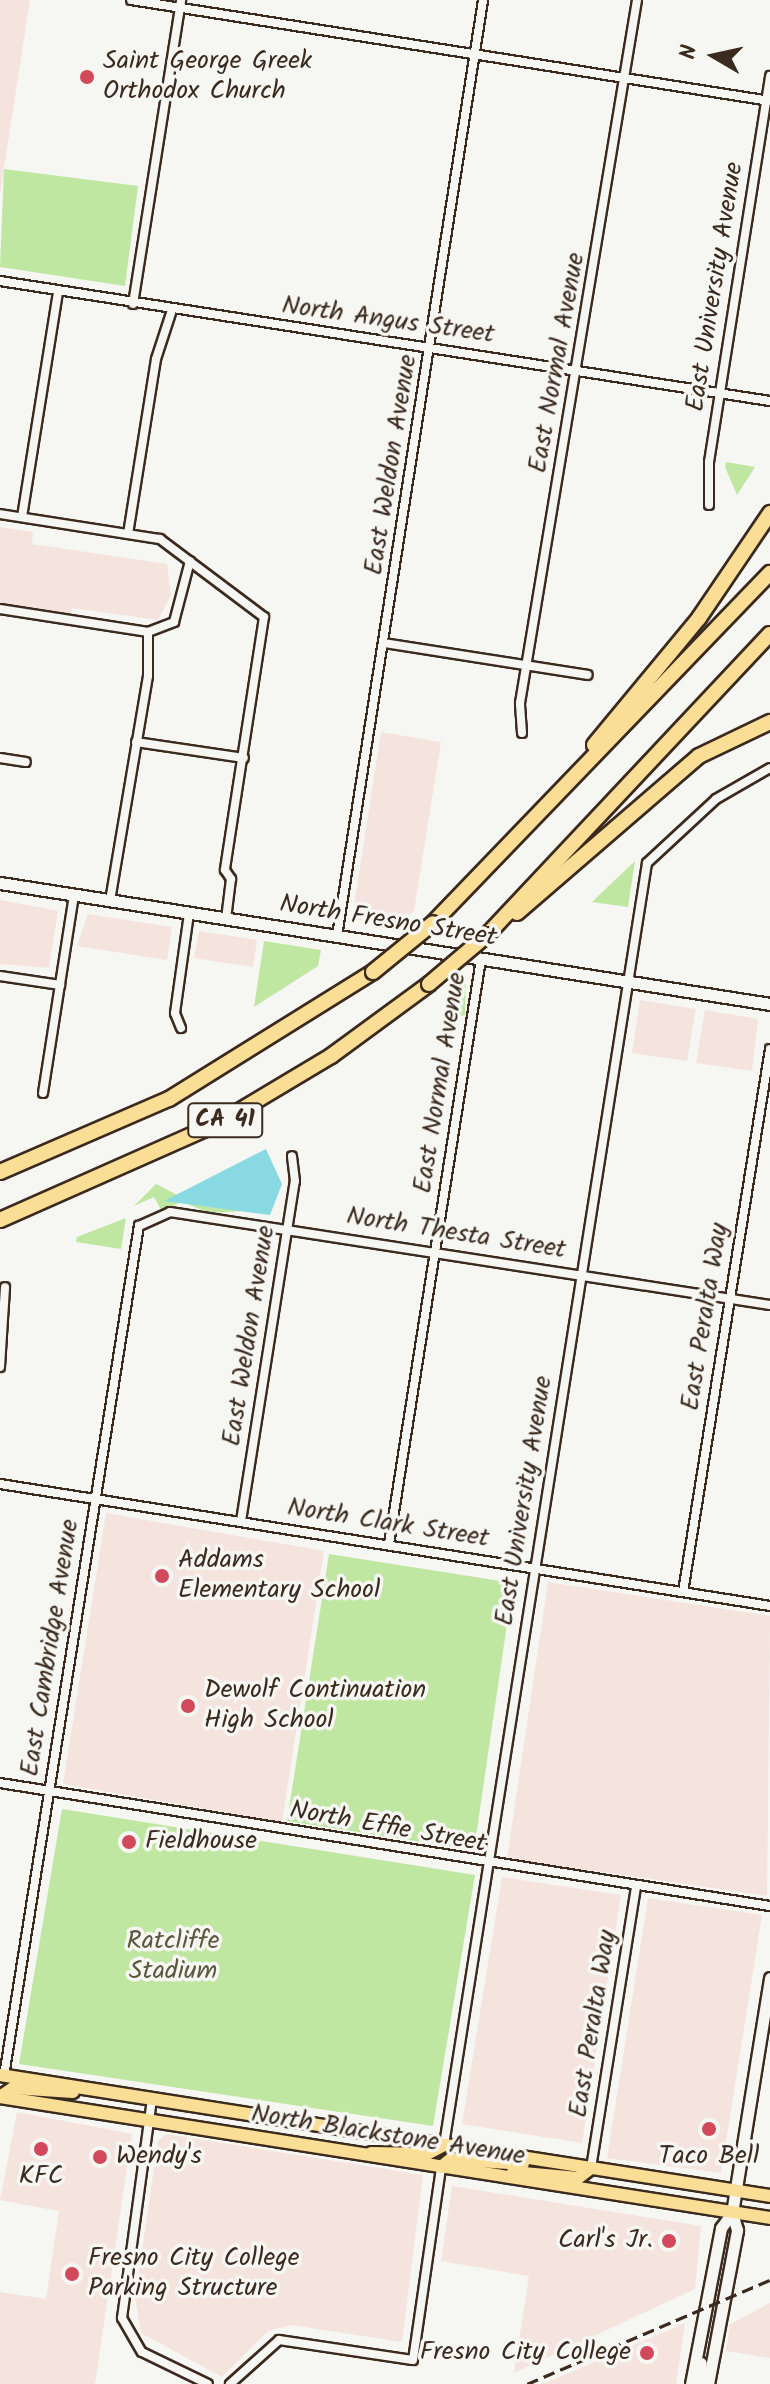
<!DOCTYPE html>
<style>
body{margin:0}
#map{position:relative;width:770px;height:2384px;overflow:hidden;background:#f6f6f2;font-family:Kalam,sans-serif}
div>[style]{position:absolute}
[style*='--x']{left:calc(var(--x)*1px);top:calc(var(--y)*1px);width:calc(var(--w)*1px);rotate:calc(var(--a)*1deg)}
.built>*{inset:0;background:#f5e3de}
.green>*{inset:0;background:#bfe7a2}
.water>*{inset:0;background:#89d9e3}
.roads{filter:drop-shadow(2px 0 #3b2a1e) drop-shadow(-2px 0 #3b2a1e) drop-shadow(0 2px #3b2a1e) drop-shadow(0 -2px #3b2a1e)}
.minor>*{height:8px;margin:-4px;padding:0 4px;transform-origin:4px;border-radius:4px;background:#f6f6f2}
.secondary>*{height:11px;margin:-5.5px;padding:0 5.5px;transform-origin:5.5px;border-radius:5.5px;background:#f6f6f2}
.primary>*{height:12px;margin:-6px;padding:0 6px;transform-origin:6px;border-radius:6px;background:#fbde96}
.motorway>*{height:14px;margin:-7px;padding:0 7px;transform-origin:7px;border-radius:7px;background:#fbde96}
.rail>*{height:3px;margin-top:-1.5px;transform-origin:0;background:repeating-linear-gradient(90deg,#3b2a1e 0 12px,transparent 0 18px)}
.bridges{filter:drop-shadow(2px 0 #3b2a1e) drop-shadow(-2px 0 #3b2a1e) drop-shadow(0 2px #3b2a1e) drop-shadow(0 -2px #3b2a1e)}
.motorway-bridge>*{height:14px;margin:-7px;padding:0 7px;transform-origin:7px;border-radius:7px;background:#fbde96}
.dots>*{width:22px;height:22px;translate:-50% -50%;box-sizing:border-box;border:4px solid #f6f6f2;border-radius:50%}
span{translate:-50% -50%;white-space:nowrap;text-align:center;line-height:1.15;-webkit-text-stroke:7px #f6f6f2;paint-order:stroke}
.shield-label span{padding:2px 6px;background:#f6f6f2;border:2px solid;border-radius:6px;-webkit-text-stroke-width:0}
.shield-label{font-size:24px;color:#3b2a1e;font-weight:700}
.poi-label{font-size:26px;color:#3b2a1e}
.left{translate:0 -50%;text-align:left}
.right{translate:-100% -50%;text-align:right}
.street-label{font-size:26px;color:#3b2a1e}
.park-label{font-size:26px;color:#5c593f}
.north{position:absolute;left:674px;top:16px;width:80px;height:80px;-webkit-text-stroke:6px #f6f6f2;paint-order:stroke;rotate:279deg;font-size:22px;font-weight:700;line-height:32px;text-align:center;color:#3b2a1e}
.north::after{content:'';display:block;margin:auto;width:28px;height:36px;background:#3b2a1e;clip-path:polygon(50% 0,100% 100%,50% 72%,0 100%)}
</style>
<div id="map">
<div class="built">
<div style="clip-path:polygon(0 0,30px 0,0 194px)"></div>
<div style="clip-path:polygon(0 527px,33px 532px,32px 544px,167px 564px,171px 595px,158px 620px,72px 608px,69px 625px,0 614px)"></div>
<div style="clip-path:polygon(381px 732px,441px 742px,414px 911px,397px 926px,352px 919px)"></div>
<div style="clip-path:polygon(0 900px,58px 911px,49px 968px,0 964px)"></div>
<div style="clip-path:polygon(88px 914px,172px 927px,167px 960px,77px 946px)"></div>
<div style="clip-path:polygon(199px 931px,257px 940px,253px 967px,194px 958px)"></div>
<div style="clip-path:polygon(640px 1000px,696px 1009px,687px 1061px,632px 1053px)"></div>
<div style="clip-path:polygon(705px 1010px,758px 1019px,752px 1071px,696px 1063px)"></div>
<div style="clip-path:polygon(106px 1513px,324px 1551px,282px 1822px,63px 1784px)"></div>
<div style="clip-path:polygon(548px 1582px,770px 1616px,767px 1896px,507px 1858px)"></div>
<div style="clip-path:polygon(502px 1877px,621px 1895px,582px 2143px,462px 2124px)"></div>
<div style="clip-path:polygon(648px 1898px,762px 1915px,721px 2173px,607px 2158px)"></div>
<div style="clip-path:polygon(17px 2112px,132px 2134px,95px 2384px,0 2384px,0 2292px,46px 2299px,59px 2211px,0 2200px)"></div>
<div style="clip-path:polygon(166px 2134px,423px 2175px,402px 2342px,291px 2325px,268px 2331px,222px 2377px,141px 2333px,135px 2298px,158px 2141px)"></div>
<div style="clip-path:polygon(452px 2186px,701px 2226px,695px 2289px,514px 2373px,529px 2276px,441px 2261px)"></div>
<div style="clip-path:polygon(770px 2303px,770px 2358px,726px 2351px,730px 2324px)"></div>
<div style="clip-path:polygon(685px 2323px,676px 2384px,543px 2384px)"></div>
</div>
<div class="green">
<div style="clip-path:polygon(4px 169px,138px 186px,125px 286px,0 267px)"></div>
<div style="clip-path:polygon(726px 462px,755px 467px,737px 495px,725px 467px)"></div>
<div style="clip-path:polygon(635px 861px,628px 907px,592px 902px,617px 878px)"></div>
<div style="clip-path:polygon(264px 941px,321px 950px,318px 966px,254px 1007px)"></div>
<div style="clip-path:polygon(466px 975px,465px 1015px,458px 1017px,453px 1005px,464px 995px,455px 980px)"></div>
<div style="clip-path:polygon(156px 1184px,181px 1197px,243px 1211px,210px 1213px,182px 1202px,161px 1210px,154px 1197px,134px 1206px)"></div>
<div style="clip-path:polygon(126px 1218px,121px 1249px,76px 1242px,77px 1237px)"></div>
<div style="clip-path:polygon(329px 1554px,513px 1583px,474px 1850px,287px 1821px)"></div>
<div style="clip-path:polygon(62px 1809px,475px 1875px,433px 2126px,19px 2064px)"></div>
</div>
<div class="water">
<div style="clip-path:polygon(266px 1149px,282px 1184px,270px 1215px,164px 1201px)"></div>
</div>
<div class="roads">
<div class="minor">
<div style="--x:131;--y:0;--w:647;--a:8.98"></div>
<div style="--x:0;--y:281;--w:779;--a:8.86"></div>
<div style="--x:133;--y:304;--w:308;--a:-81"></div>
<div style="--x:709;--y:505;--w:43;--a:-90"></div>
<div style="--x:709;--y:462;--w:391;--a:-81"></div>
<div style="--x:0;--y:514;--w:162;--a:8.9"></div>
<div style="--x:160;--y:539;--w:130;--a:36.9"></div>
<div style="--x:264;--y:617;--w:256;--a:98.8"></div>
<div style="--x:225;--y:870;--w:11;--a:56"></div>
<div style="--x:231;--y:879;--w:40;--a:97.1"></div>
<div style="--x:22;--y:517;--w:229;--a:-80.9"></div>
<div style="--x:128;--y:534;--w:177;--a:-80.9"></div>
<div style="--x:156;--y:359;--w:52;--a:-71.9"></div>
<div style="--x:0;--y:609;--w:150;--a:8.8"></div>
<div style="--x:148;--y:632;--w:44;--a:90"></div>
<div style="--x:148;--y:676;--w:227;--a:99.6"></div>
<div style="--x:148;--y:632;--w:28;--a:-21"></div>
<div style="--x:174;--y:622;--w:63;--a:-75.3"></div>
<div style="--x:384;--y:643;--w:206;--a:8.9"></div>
<div style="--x:522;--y:733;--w:30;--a:-94"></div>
<div style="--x:520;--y:703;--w:713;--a:-80.55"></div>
<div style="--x:136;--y:742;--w:109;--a:8.4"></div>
<div style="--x:0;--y:758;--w:26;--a:9"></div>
<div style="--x:337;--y:936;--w:947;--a:-81.13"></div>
<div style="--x:0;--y:976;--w:61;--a:8.5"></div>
<div style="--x:181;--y:1028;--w:16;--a:-112"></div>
<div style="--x:175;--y:1013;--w:101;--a:-82"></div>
<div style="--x:43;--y:1093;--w:199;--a:-81.1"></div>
<div style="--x:0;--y:1367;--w:80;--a:-86.4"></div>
<div style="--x:0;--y:1484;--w:780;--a:9"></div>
<div style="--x:241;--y:1521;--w:344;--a:-81"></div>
<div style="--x:295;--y:1181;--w:25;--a:-97"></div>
<div style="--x:389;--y:1544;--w:592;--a:-81.06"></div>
<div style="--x:683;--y:1592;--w:550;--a:-80.9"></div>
<div style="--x:0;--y:1783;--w:780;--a:9.08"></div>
<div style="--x:4;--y:2076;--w:861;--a:-80.98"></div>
<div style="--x:139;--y:1226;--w:34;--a:-24"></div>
<div style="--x:170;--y:1212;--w:607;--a:8.81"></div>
<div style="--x:152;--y:2099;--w:221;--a:97.8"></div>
<div style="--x:122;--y:2318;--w:39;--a:60"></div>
<div style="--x:142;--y:2352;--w:73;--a:25.9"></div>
<div style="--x:444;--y:2145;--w:1298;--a:-81"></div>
<div style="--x:647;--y:863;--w:94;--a:-42.8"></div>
<div style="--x:716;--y:799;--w:62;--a:-29.9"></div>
<div style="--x:591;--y:2168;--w:285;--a:-80.9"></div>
<div style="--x:230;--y:2384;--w:66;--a:-41.9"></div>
<div style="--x:279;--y:2340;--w:135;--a:8.5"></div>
<div style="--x:413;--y:2360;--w:195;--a:-81.7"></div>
</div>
<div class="secondary">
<div style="--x:0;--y:883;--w:779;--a:8.93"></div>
<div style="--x:691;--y:2384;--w:159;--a:-79.1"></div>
<div style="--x:721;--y:2228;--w:19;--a:-54"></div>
<div style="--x:732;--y:2213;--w:238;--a:-80.8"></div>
<div style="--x:699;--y:2384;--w:21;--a:-85"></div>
<div style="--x:708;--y:2384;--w:157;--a:-79.3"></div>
<div style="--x:737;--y:2230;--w:18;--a:-106"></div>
</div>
<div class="primary">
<div style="--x:0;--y:2075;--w:779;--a:8.93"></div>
<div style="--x:0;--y:2097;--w:779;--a:8.93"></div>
<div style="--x:0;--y:2097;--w:16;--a:-35"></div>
<div style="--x:13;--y:2088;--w:60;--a:3.8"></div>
<div style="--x:371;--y:2153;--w:56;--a:1"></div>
<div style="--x:427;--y:2154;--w:19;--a:-28"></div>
<div style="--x:441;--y:2167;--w:13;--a:-39"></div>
<div style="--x:451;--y:2159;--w:72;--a:4"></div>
<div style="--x:513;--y:2172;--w:65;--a:5.3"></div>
<div style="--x:578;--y:2178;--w:16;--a:-38"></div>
</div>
<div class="motorway">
<div style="--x:594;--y:745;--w:165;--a:-50.4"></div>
<div style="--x:699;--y:618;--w:127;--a:-55.9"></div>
<div style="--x:517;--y:913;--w:240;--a:-40.8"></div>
<div style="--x:699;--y:756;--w:79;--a:-25.6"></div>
<div style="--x:433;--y:923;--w:486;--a:-46.1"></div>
<div style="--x:487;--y:935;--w:413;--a:-46.8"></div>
<div style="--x:0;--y:1172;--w:184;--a:-23.4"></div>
<div style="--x:169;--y:1099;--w:240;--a:-31.9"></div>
<div style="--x:0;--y:1220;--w:240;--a:-23.9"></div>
<div style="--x:219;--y:1123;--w:131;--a:-30.9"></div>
<div style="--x:331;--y:1056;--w:122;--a:-36.3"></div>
</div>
</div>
<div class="rail">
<div style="--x:527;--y:2384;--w:264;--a:-23.2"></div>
</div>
<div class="bridges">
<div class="motorway-bridge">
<div style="--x:373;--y:972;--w:77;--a:-39.2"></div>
<div style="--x:429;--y:984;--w:76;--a:-40.2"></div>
</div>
</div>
<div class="dots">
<div style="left:87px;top:77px;background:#d1495b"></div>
<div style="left:162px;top:1576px;background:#d1495b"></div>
<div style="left:188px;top:1706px;background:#d1495b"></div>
<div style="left:129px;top:1842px;background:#d1495b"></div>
<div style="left:709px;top:2129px;background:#d1495b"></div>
<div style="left:41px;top:2149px;background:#d1495b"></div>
<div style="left:100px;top:2157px;background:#d1495b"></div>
<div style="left:669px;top:2241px;background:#d1495b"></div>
<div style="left:72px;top:2274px;background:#d1495b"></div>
<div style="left:647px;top:2353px;background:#d1495b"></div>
</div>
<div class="shield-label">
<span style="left:225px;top:1120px">CA 41</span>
</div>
<div class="poi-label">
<span class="left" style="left:103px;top:77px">Saint George Greek<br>Orthodox Church</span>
<span class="left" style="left:178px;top:1576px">Addams<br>Elementary School</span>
<span class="left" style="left:204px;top:1706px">Dewolf Continuation<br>High School</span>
<span class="left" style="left:145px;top:1842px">Fieldhouse</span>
<span class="left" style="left:116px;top:2157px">Wendy's</span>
<span style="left:709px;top:2157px">Taco Bell</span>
<span style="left:41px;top:2177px">KFC</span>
<span class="right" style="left:653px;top:2241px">Carl's Jr.</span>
<span class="left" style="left:88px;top:2274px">Fresno City College<br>Parking Structure</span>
<span class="right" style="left:631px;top:2353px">Fresno City College</span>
</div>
<div class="street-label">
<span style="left:716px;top:287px;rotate:-81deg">East University Avenue</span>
<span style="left:388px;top:321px;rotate:8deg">North Angus Street</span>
<span style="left:558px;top:363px;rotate:-80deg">East Normal Avenue</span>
<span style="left:392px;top:465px;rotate:-81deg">East Weldon Avenue</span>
<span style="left:388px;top:922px;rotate:9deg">North Fresno Street</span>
<span style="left:441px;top:1083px;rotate:-81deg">East Normal Avenue</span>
<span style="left:456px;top:1234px;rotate:9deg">North Thesta Street</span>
<span style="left:706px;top:1317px;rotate:-81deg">East Peralta Way</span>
<span style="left:250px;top:1336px;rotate:-81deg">East Weldon Avenue</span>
<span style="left:525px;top:1501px;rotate:-81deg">East University Avenue</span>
<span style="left:388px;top:1524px;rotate:9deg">North Clark Street</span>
<span style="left:51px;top:1648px;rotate:-81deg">East Cambridge Avenue</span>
<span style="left:388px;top:1828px;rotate:10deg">North Effie Street</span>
<span style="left:594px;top:2024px;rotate:-81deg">East Peralta Way</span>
<span style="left:388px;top:2136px;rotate:9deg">North Blackstone Avenue</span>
</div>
<div class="park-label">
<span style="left:173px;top:1957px">Ratcliffe<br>Stadium</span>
</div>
<div class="north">N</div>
</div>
